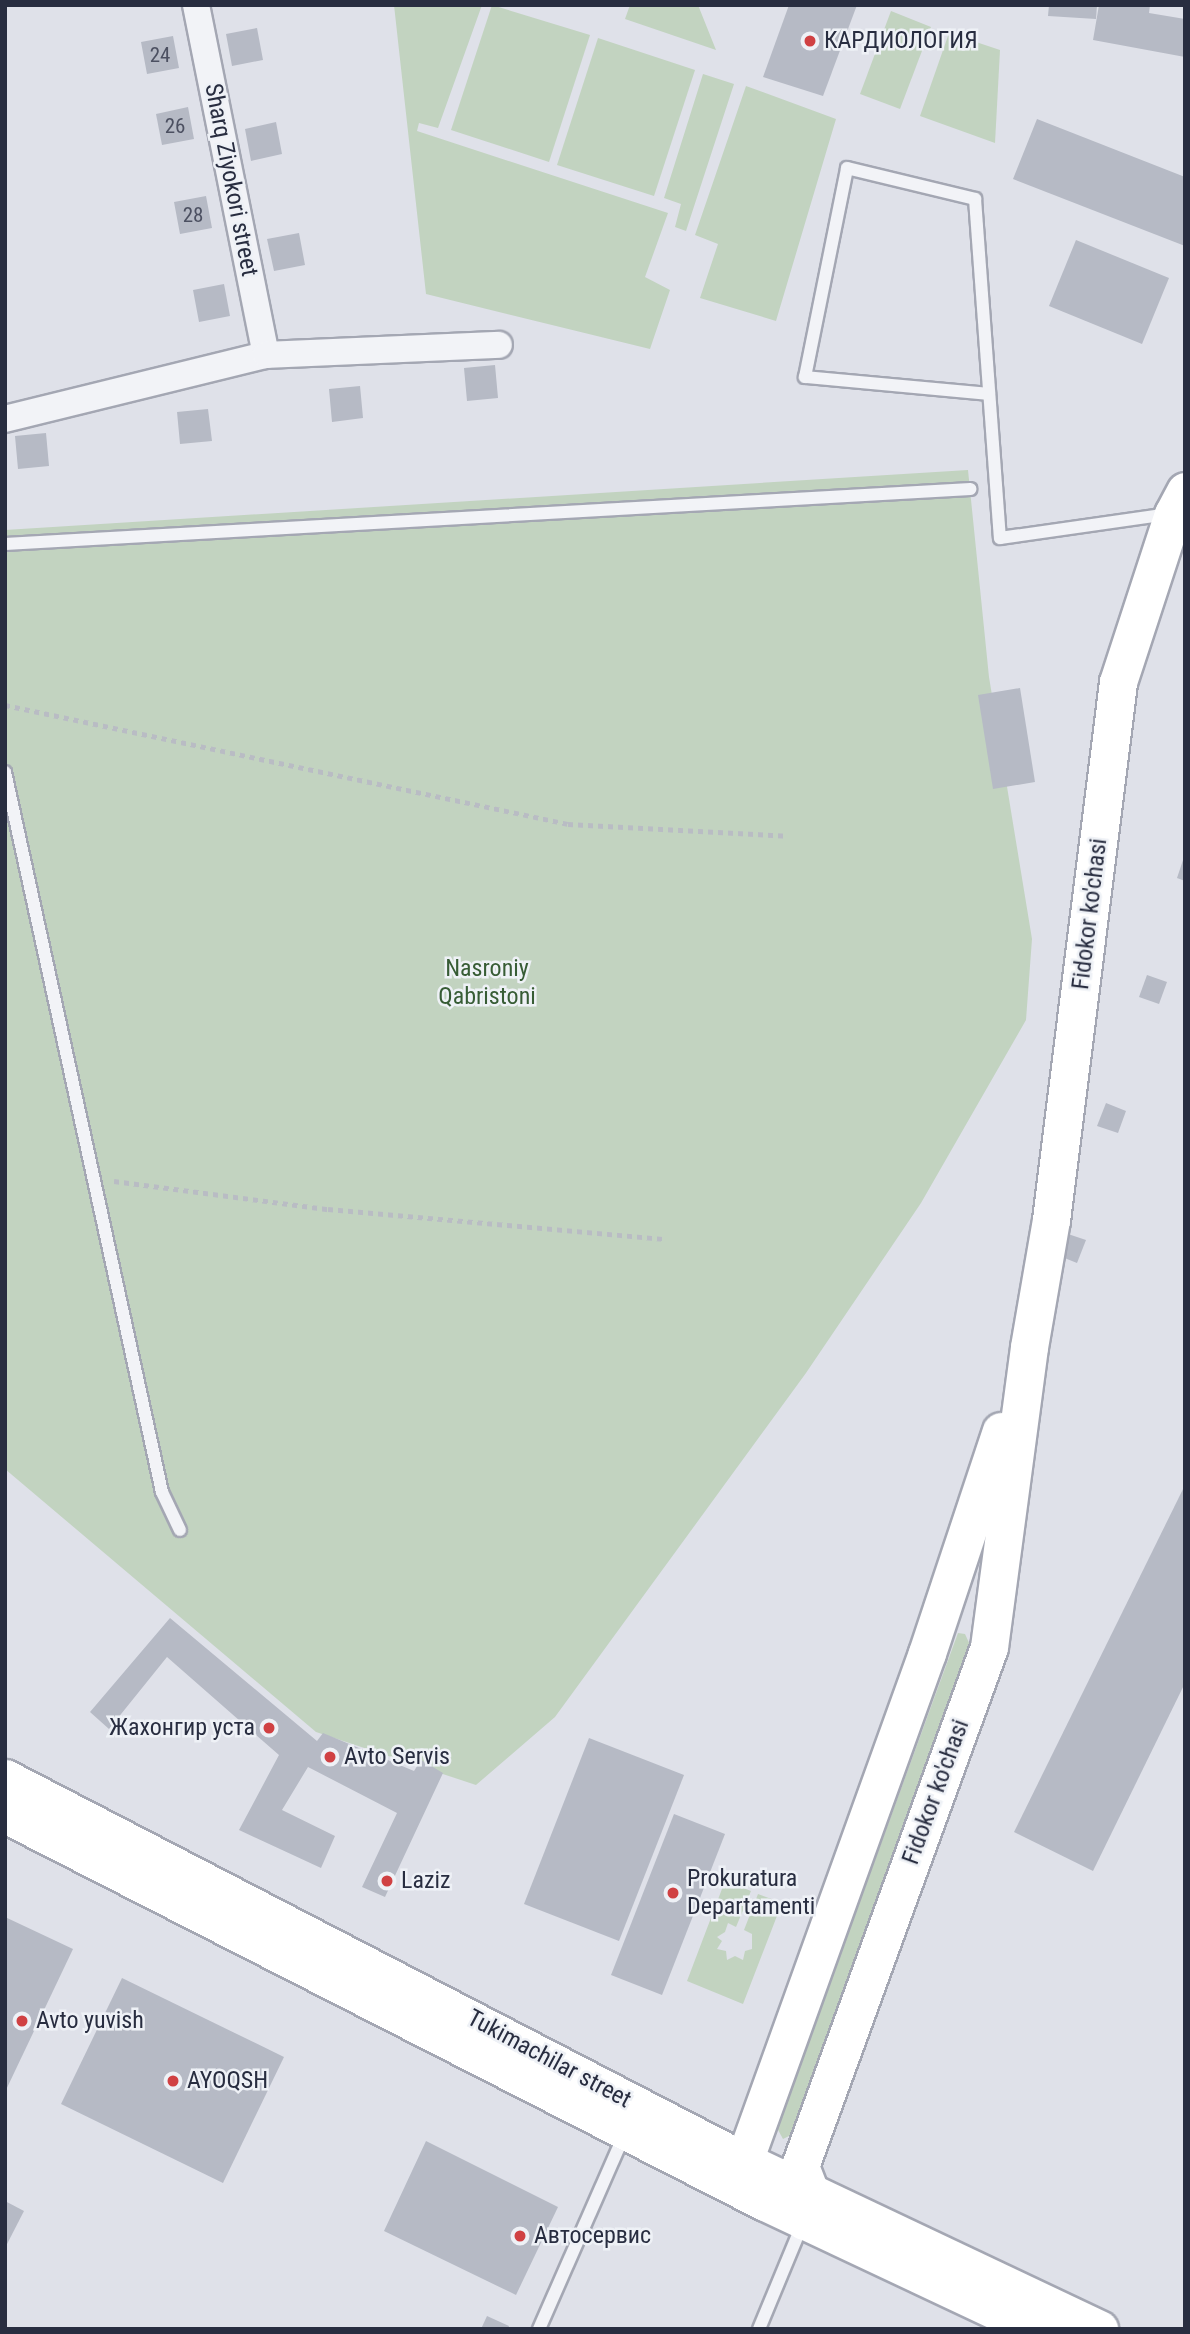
<!DOCTYPE html>
<meta charset="utf-8">
<style>
body{margin:0}
#map{position:relative;width:1190px;height:2334px;overflow:hidden;background:#dfe1e9;font-family:"Roboto Condensed",sans-serif}
div>[style]{position:absolute}
[style*='--x']{left:calc(var(--x)*1px);top:calc(var(--y)*1px);width:calc(var(--w)*1px);rotate:calc(var(--a)*1deg)}
.green>*{inset:0;background:#c2d3c0}
.building>*{inset:0;background:#b6bac5}
.path>*{height:4.5px;margin-top:-2.25px;transform-origin:0;background:repeating-linear-gradient(90deg,#b9bcc4 0 5px,transparent 0 10px)}
.roads{filter:drop-shadow(2px 0 #a4a7b3) drop-shadow(-2px 0 #a4a7b3) drop-shadow(0 2px #a4a7b3) drop-shadow(0 -2px #a4a7b3)}
.lane>*{height:12px;margin:-6px;padding:0 6px;transform-origin:6px;border-radius:6px;background:#f2f3f7}
.street>*{height:26px;margin:-13px;padding:0 13px;transform-origin:13px;border-radius:13px;background:#f2f3f7}
.secondary>*{height:37px;margin:-18.5px;padding:0 18.5px;transform-origin:18.5px;border-radius:18.5px;background:#fff}
.dots>*{width:19px;height:19px;translate:-50% -50%;box-sizing:border-box;border:4px solid #eef1f6;border-radius:50%}
span{translate:-50% -50%;white-space:nowrap;text-align:center;line-height:1.15;-webkit-text-stroke:5px #eef1f6;paint-order:stroke}
.number-label{font-size:21px;color:#4c5061}
.number-label span{-webkit-text-stroke-width:0}
.poi-label{font-size:24px;color:#282d40}
.left{translate:0 -50%;text-align:left}
.right{translate:-100% -50%;text-align:right}
.street-label{font-size:24px;color:#282d40}
.park-label{font-size:24px;color:#375c35}
.frame{position:absolute;inset:0;border:7px solid #282d40;pointer-events:none}
</style>
<div id="map">
<div class="green">
<div style="clip-path:polygon(394px 5px,482px 5px,438px 128px,419px 123px,417px 131px,668px 213px,645px 277px,670px 290px,650px 349px,426px 294px)"></div>
<div style="clip-path:polygon(492px 5px,590px 35px,549px 162px,451px 130px)"></div>
<div style="clip-path:polygon(630px 5px,698px 5px,716px 50px,625px 19px)"></div>
<div style="clip-path:polygon(891px 11px,931px 27px,900px 109px,860px 94px)"></div>
<div style="clip-path:polygon(949px 33px,1000px 50px,995px 143px,920px 116px)"></div>
<div style="clip-path:polygon(598px 38px,695px 70px,654px 196px,557px 165px)"></div>
<div style="clip-path:polygon(703px 74px,734px 84px,686px 231px,675px 227px,681px 204px,664px 198px)"></div>
<div style="clip-path:polygon(746px 86px,836px 119px,776px 321px,700px 298px,718px 244px,695px 235px)"></div>
<div style="clip-path:polygon(968px 470px,989px 677px,1032px 939px,1026px 1020px,921px 1203px,806px 1373px,555px 1717px,476px 1785px,316px 1732px,5px 1469px,5px 530px)"></div>
<div style="clip-path:polygon(958px 1633px,965px 1634px,970px 1645px,793px 2134px,783px 2139px,777px 2128px)"></div>
<div style="clip-path:polygon(725px 1881px,751px 1891px,736px 1927px,728px 1923px,725px 1932px,717px 1937px,722px 1941px,717px 1949px,726px 1951px,727px 1960px,735px 1956px,743px 1960px,745px 1951px,752px 1949px,752px 1934px,744px 1930px,758px 1894px,782px 1903px,743px 2004px,687px 1981px)"></div>
</div>
<div class="building">
<div style="clip-path:polygon(789px 5px,857px 5px,823px 96px,763px 77px)"></div>
<div style="clip-path:polygon(1049px 5px,1097px 5px,1096px 19px,1048px 16px)"></div>
<div style="clip-path:polygon(1099px 5px,1150px 5px,1149px 13px,1185px 19px,1185px 57px,1093px 40px)"></div>
<div style="clip-path:polygon(257px 28px,263px 60px,232px 66px,226px 34px)"></div>
<div style="clip-path:polygon(173px 36px,179px 68px,147px 74px,141px 42px)"></div>
<div style="clip-path:polygon(188px 107px,194px 139px,162px 145px,156px 114px)"></div>
<div style="clip-path:polygon(1037px 119px,1185px 177px,1185px 246px,1013px 179px)"></div>
<div style="clip-path:polygon(276px 122px,282px 154px,251px 161px,245px 129px)"></div>
<div style="clip-path:polygon(206px 196px,212px 228px,180px 234px,174px 202px)"></div>
<div style="clip-path:polygon(299px 233px,305px 265px,274px 271px,267px 239px)"></div>
<div style="clip-path:polygon(1076px 240px,1169px 278px,1142px 344px,1049px 306px)"></div>
<div style="clip-path:polygon(224px 284px,230px 316px,199px 322px,193px 290px)"></div>
<div style="clip-path:polygon(495px 365px,498px 398px,467px 401px,464px 368px)"></div>
<div style="clip-path:polygon(360px 386px,363px 418px,332px 422px,329px 389px)"></div>
<div style="clip-path:polygon(208px 409px,212px 441px,180px 444px,177px 412px)"></div>
<div style="clip-path:polygon(46px 433px,49px 466px,18px 469px,15px 436px)"></div>
<div style="clip-path:polygon(1020px 688px,1035px 782px,993px 789px,978px 695px)"></div>
<div style="clip-path:polygon(1184px 857px,1185px 857px,1185px 881px,1177px 878px)"></div>
<div style="clip-path:polygon(1147px 975px,1167px 982px,1159px 1004px,1139px 997px)"></div>
<div style="clip-path:polygon(1106px 1103px,1126px 1111px,1118px 1133px,1097px 1126px)"></div>
<div style="clip-path:polygon(1065px 1233px,1086px 1240px,1077px 1263px,1057px 1255px)"></div>
<div style="clip-path:polygon(1185px 1485px,1185px 1683px,1093px 1871px,1014px 1832px)"></div>
<div style="clip-path:polygon(170px 1618px,317px 1741px,323px 1733px,414px 1771px,421px 1760px,443px 1773px,385px 1897px,362px 1887px,397px 1813px,308px 1767px,282px 1810px,335px 1836px,321px 1868px,239px 1830px,279px 1755px,167px 1657px,109px 1729px,90px 1712px)"></div>
<div style="clip-path:polygon(589px 1738px,684px 1775px,619px 1941px,524px 1904px)"></div>
<div style="clip-path:polygon(674px 1814px,725px 1834px,662px 1995px,611px 1975px)"></div>
<div style="clip-path:polygon(5px 1917px,73px 1949px,5px 2092px)"></div>
<div style="clip-path:polygon(122px 1978px,284px 2057px,223px 2183px,61px 2104px)"></div>
<div style="clip-path:polygon(426px 2141px,558px 2207px,516px 2295px,384px 2231px)"></div>
<div style="clip-path:polygon(5px 2201px,24px 2211px,5px 2248px)"></div>
<div style="clip-path:polygon(487px 2316px,509px 2326px,508px 2329px,481px 2329px)"></div>
</div>
<div class="path">
<div style="--x:5;--y:705;--w:575;--a:11.93"></div>
<div style="--x:568;--y:824;--w:219;--a:3.1"></div>
<div style="--x:114;--y:1181;--w:216;--a:7.5"></div>
<div style="--x:328;--y:1209;--w:336;--a:5.1"></div>
</div>
<div class="roads">
<div class="lane">
<div style="--x:989;--y:394;--w:185;--a:-174.7"></div>
<div style="--x:805;--y:377;--w:213;--a:-78.6"></div>
<div style="--x:847;--y:168;--w:132;--a:13.6"></div>
<div style="--x:975;--y:199;--w:340;--a:85.8"></div>
<div style="--x:1000;--y:538;--w:171;--a:-8.1"></div>
<div style="--x:5;--y:544;--w:967;--a:-3.26"></div>
<div style="--x:5;--y:772;--w:737;--a:77.7"></div>
<div style="--x:162;--y:1492;--w:42;--a:64.7"></div>
<div style="--x:539;--y:2329;--w:212;--a:-66.3"></div>
<div style="--x:759;--y:2329;--w:113;--a:-67.5"></div>
</div>
<div class="street">
<div style="--x:196;--y:5;--w:357;--a:78.7"></div>
<div style="--x:5;--y:419;--w:269;--a:-13.8"></div>
<div style="--x:266;--y:355;--w:233;--a:-2.5"></div>
</div>
<div class="secondary">
<div style="--x:5;--y:1778;--w:832;--a:27.4"></div>
<div style="--x:744;--y:2161;--w:393;--a:25.3"></div>
<div style="--x:5;--y:1814;--w:853;--a:27.05"></div>
<div style="--x:765;--y:2202;--w:298;--a:25.2"></div>
<div style="--x:748;--y:2182;--w:21;--a:-101"></div>
<div style="--x:744;--y:2161;--w:540;--a:-70.19"></div>
<div style="--x:927;--y:1653;--w:234;--a:-71.6"></div>
<div style="--x:804;--y:2221;--w:30;--a:-78"></div>
<div style="--x:810;--y:2192;--w:28;--a:-111"></div>
<div style="--x:800;--y:2166;--w:552;--a:-69.99"></div>
<div style="--x:989;--y:1647;--w:303;--a:-82.4"></div>
<div style="--x:1029;--y:1347;--w:129;--a:-80.2"></div>
<div style="--x:1051;--y:1220;--w:542;--a:-82.9"></div>
<div style="--x:1118;--y:682;--w:177;--a:-71.9"></div>
<div style="--x:1173;--y:514;--w:26;--a:-62"></div>
</div>
</div>
<div class="dots">
<div style="left:810px;top:41px;background:#d04143"></div>
<div style="left:269px;top:1728px;background:#d04143"></div>
<div style="left:330px;top:1757px;background:#d04143"></div>
<div style="left:387px;top:1881px;background:#d04143"></div>
<div style="left:673px;top:1893px;background:#d04143"></div>
<div style="left:22px;top:2021px;background:#d04143"></div>
<div style="left:173px;top:2081px;background:#d04143"></div>
<div style="left:520px;top:2236px;background:#d04143"></div>
</div>
<div class="number-label">
<span style="left:160px;top:55px">24</span>
<span style="left:175px;top:126px">26</span>
<span style="left:193px;top:215px">28</span>
</div>
<div class="poi-label">
<span class="left" style="left:824px;top:41px">КАРДИОЛОГИЯ</span>
<span class="right" style="left:255px;top:1728px">Жахонгир уста</span>
<span class="left" style="left:344px;top:1757px">Avto Servis</span>
<span class="left" style="left:687px;top:1893px">Prokuratura<br>Departamenti</span>
<span class="left" style="left:401px;top:1881px">Laziz</span>
<span class="left" style="left:36px;top:2021px">Avto yuvish</span>
<span class="left" style="left:187px;top:2081px">AYOQSH</span>
<span class="left" style="left:534px;top:2236px">Автосервис</span>
</div>
<div class="street-label">
<span style="left:231px;top:180px;rotate:79deg">Sharq Ziyokori street</span>
<span style="left:1090px;top:914px;rotate:-83deg">Fidokor ko'chasi</span>
<span style="left:936px;top:1792px;rotate:-70deg">Fidokor ko'chasi</span>
<span style="left:549px;top:2059px;rotate:28deg">Tukimachilar street</span>
</div>
<div class="park-label">
<span style="left:487px;top:983px">Nasroniy<br>Qabristoni</span>
</div>
<div class="frame"></div>
</div>
